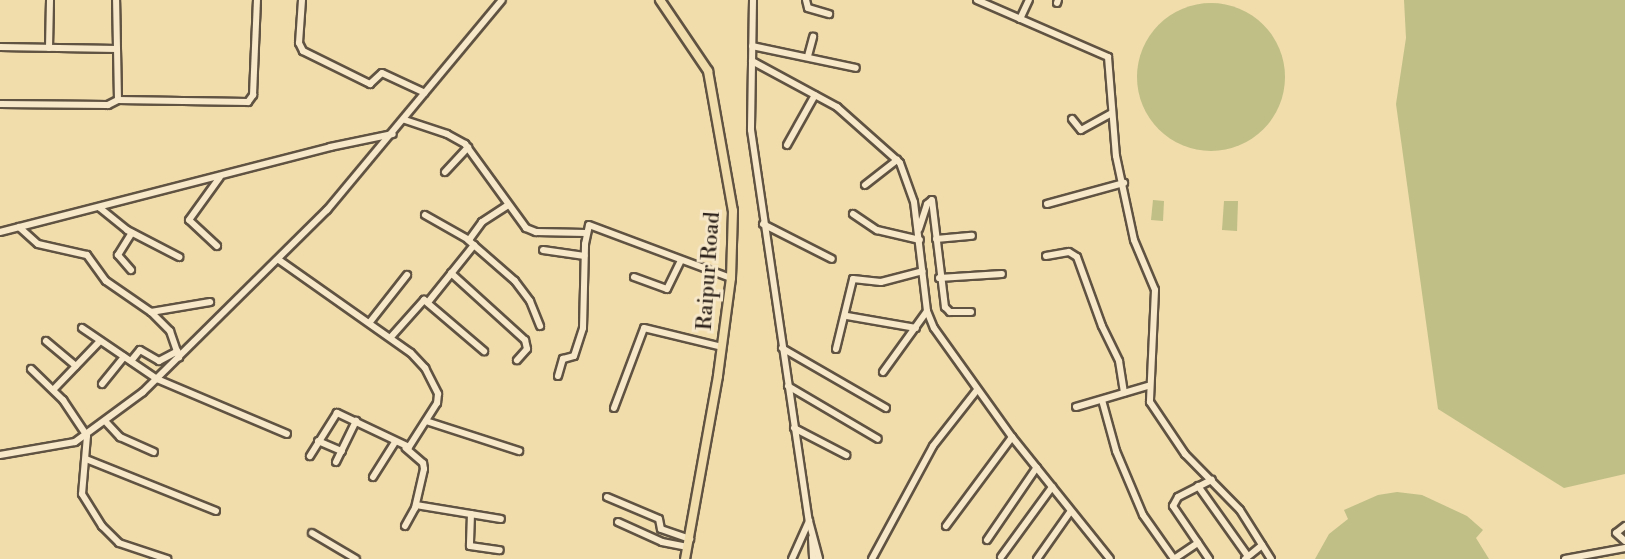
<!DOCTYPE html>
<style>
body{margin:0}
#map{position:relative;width:1625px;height:559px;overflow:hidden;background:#f1dcac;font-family:"Libre Bodoni",serif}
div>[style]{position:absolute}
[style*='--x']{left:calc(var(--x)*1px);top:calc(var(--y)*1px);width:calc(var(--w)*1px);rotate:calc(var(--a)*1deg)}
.green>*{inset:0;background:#bfbf86}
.round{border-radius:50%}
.roads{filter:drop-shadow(2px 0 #605342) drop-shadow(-2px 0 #605342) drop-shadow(0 2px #605342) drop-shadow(0 -2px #605342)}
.minor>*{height:6px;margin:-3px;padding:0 3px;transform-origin:3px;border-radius:3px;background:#f6e8c9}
.major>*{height:8px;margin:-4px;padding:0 4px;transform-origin:4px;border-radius:4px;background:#f1dcac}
span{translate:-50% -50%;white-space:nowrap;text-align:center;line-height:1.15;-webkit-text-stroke:6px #f6e8c9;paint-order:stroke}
.street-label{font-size:21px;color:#30251e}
</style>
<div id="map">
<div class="green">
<div style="clip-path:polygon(1404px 0,1625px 0,1625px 474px,1564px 488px,1438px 409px,1396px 104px,1406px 38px)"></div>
<div class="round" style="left:1137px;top:3px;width:148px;height:148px"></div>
<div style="clip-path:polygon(1153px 200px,1164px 201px,1163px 221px,1151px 220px)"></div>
<div style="clip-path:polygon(1224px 201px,1238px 201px,1237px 231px,1222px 230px)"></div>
<div style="clip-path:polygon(1397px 492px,1422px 495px,1467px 516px,1483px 530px,1476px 538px,1489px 559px,1315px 559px,1329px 534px,1348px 519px,1344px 510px,1378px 495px)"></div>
</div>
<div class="roads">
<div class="minor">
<div style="--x:302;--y:0;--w:43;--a:94"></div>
<div style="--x:299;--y:43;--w:9;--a:63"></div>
<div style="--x:303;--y:51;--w:75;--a:26.2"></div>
<div style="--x:370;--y:84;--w:16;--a:-43"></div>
<div style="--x:382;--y:73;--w:47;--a:24.9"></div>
<div style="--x:753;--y:0;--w:130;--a:90.9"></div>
<div style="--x:751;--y:130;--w:395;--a:81.6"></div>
<div style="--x:809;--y:521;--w:39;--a:75"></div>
<div style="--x:806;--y:0;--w:8;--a:76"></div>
<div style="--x:808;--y:8;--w:22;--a:16"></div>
<div style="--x:977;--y:0;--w:143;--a:23.5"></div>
<div style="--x:1108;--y:57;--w:99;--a:85.4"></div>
<div style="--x:1116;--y:156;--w:86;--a:77.9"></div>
<div style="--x:1134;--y:240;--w:54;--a:67.2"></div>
<div style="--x:1155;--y:290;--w:112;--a:92.6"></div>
<div style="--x:1150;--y:402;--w:63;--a:56.1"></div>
<div style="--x:1185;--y:454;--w:78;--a:45.5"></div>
<div style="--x:1240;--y:510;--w:58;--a:57.7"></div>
<div style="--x:1057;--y:3;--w:3;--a:-72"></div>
<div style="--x:1020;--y:19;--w:21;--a:-65"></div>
<div style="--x:752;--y:46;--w:106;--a:11.9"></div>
<div style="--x:0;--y:47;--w:117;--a:1"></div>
<div style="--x:49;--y:48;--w:48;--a:-88.8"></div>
<div style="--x:808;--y:56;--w:20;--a:-75"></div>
<div style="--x:752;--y:61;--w:97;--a:28.4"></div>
<div style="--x:837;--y:107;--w:84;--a:41.6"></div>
<div style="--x:900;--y:163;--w:41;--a:70.3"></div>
<div style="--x:914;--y:202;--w:110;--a:83.2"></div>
<div style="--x:927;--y:311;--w:18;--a:68"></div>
<div style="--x:934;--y:328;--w:134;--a:54.4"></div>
<div style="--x:1012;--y:437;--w:156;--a:51.2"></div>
<div style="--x:118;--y:100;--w:130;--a:0.9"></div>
<div style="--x:248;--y:102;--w:9;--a:-54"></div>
<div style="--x:253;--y:95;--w:95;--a:-87.6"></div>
<div style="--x:0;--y:104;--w:108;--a:0.5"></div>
<div style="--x:108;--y:105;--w:11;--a:-27"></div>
<div style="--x:118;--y:100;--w:100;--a:-91.1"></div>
<div style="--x:1072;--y:119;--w:14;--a:51"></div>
<div style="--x:1081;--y:130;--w:33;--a:-29"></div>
<div style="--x:405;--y:120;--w:44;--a:18.4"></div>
<div style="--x:447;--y:134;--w:21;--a:29"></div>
<div style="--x:465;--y:144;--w:104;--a:54"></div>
<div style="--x:526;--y:228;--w:11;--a:22"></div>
<div style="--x:536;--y:232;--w:50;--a:1.1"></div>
<div style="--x:787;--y:145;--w:57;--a:-60.8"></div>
<div style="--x:445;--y:172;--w:34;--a:-47"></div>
<div style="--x:865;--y:185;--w:41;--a:-38"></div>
<div style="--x:1047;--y:204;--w:80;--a:-15.3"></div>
<div style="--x:100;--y:208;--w:35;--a:39"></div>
<div style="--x:127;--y:230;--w:59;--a:27.4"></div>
<div style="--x:853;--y:214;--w:29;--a:34"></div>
<div style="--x:877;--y:230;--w:44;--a:13.1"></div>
<div style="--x:425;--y:215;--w:51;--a:29.6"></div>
<div style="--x:469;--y:240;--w:22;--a:-54"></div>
<div style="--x:482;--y:222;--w:31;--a:-33"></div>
<div style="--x:763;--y:224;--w:77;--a:26.9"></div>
<div style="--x:19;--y:227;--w:25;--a:42"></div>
<div style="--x:38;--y:244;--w:50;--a:12.7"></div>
<div style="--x:87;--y:255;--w:32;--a:54"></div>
<div style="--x:106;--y:281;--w:55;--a:34.6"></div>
<div style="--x:151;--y:312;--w:27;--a:45"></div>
<div style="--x:170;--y:331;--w:28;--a:71"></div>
<div style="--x:919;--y:229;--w:26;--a:-72"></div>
<div style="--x:927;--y:204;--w:6;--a:-39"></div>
<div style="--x:932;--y:200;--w:108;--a:83.1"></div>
<div style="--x:945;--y:307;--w:7;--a:45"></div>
<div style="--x:950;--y:312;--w:21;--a:0"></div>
<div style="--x:0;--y:232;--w:341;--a:-14.4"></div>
<div style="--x:330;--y:147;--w:64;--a:-11.7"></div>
<div style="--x:936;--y:239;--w:36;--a:-5"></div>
<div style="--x:468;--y:240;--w:62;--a:41.1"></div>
<div style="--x:515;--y:281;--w:25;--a:53"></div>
<div style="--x:530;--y:301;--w:27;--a:68"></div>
<div style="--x:217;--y:246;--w:38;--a:-137"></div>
<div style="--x:189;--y:220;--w:53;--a:-54.2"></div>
<div style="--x:543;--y:250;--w:42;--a:8.1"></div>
<div style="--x:1046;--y:256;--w:23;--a:-10"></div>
<div style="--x:1069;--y:252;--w:9;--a:32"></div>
<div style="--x:1077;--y:257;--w:73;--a:70.1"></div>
<div style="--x:1102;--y:326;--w:39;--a:64"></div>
<div style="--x:1119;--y:361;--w:32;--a:81"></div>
<div style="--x:279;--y:260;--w:161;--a:35.2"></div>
<div style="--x:411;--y:353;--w:21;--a:47"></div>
<div style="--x:425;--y:368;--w:29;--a:63"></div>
<div style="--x:438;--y:394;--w:9;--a:96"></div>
<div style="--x:437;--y:403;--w:52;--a:122.5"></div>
<div style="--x:409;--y:447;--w:80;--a:-154.7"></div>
<div style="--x:337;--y:413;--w:51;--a:122.1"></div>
<div style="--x:131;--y:270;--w:20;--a:-131"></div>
<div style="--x:118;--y:255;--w:26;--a:-58"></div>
<div style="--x:451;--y:273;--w:100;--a:42.2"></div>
<div style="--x:525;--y:340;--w:9;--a:77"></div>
<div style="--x:527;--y:349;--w:15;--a:132"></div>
<div style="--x:634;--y:277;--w:35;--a:20"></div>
<div style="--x:667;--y:289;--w:32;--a:-64"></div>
<div style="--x:939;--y:278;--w:63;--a:-3.6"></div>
<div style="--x:429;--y:301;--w:72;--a:-51.2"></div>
<div style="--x:151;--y:312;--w:60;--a:-9.6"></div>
<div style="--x:847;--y:316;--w:70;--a:9.9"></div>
<div style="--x:370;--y:322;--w:60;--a:-51.8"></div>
<div style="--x:82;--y:328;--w:91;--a:34.2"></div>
<div style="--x:157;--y:379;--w:141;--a:22.9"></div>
<div style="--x:391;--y:337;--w:50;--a:-48.3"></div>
<div style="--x:424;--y:300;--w:79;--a:40.4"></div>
<div style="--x:46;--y:341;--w:39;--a:40"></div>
<div style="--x:782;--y:348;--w:120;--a:30"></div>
<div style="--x:836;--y:349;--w:72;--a:-76.3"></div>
<div style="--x:853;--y:279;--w:28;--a:6"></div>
<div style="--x:881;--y:282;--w:43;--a:-14.7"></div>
<div style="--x:131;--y:361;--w:14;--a:-51"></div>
<div style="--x:140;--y:350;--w:22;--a:30"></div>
<div style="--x:159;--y:361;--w:21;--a:-28"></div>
<div style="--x:31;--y:369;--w:45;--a:44.1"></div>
<div style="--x:63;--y:400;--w:43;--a:56.3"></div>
<div style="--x:87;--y:436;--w:58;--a:94.9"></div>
<div style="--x:82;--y:494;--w:38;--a:58"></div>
<div style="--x:102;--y:526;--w:24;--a:45"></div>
<div style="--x:119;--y:543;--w:51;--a:18.4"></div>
<div style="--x:883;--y:372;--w:75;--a:-54.2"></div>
<div style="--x:558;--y:376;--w:18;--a:-74"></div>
<div style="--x:563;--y:359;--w:11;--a:-15"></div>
<div style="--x:574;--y:356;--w:29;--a:-72"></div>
<div style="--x:583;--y:328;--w:84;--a:-88.6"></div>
<div style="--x:585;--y:244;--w:19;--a:-78"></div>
<div style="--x:589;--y:225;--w:152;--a:20.5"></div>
<div style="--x:102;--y:384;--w:35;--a:-51"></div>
<div style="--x:788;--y:386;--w:104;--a:30.5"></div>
<div style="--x:54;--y:389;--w:66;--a:-46.2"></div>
<div style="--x:1102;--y:400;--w:53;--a:74.6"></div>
<div style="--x:1116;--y:451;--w:69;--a:67.1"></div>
<div style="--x:1143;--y:515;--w:54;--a:54.8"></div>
<div style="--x:1076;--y:407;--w:75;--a:-16.3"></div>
<div style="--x:614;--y:408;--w:85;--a:-69.4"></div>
<div style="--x:644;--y:328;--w:80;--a:13.7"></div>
<div style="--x:426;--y:421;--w:98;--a:17.9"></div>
<div style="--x:106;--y:422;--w:21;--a:47"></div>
<div style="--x:120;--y:437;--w:37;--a:24"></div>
<div style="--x:794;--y:428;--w:59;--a:27.4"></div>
<div style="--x:318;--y:441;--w:26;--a:23"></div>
<div style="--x:0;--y:455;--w:76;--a:-9.8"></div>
<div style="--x:75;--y:442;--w:84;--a:-36.3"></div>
<div style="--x:143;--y:392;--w:259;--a:-44.7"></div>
<div style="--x:327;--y:210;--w:273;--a:-50.2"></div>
<div style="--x:86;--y:459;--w:140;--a:21.8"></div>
<div style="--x:336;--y:462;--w:46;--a:-64"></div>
<div style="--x:373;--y:477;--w:41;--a:-57.8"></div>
<div style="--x:1198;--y:486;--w:85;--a:54.6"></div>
<div style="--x:607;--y:497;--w:56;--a:22.9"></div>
<div style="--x:659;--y:519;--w:10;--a:79"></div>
<div style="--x:661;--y:529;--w:31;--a:19"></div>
<div style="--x:416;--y:505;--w:86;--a:9.4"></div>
<div style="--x:471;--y:514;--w:32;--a:92"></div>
<div style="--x:470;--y:546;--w:30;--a:8"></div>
<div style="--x:618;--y:522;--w:48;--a:24.4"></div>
<div style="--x:662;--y:542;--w:26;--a:11"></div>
<div style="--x:405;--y:526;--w:21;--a:-61"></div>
<div style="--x:415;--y:508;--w:40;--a:-77"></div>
<div style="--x:424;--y:469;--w:6;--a:-99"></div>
<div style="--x:423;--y:463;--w:23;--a:-139"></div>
<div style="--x:946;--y:526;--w:111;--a:-53.4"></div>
<div style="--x:1625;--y:526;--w:11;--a:142"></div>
<div style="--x:1616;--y:533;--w:12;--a:42"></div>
<div style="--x:312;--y:533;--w:51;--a:30.6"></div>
<div style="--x:812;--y:538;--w:21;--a:87"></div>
<div style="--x:987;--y:540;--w:88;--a:-55.6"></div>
<div style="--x:1001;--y:557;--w:87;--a:-53.9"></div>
<div style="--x:792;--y:559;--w:42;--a:-65.9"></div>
<div style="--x:872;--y:559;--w:128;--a:-61.6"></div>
<div style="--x:933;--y:446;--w:71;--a:-51.8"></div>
<div style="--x:1037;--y:559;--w:57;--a:-54.9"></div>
<div style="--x:1174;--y:559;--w:29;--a:-34"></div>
<div style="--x:1209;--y:559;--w:64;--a:-124.2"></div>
<div style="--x:1173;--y:506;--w:10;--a:-61"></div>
<div style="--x:1178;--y:497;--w:38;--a:-27"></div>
<div style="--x:1245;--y:559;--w:22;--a:-39"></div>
<div style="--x:1565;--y:559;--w:61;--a:-10.4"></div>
</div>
<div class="major">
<div style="--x:660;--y:0;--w:86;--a:55.9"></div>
<div style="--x:708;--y:71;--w:142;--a:79.9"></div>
<div style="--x:733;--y:211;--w:67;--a:91.7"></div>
<div style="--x:731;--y:278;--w:99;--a:97.6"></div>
<div style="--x:718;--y:376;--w:186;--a:100.2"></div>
</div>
</div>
<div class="street-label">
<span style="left:709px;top:271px;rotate:-86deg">Raipur Road</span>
</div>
</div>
